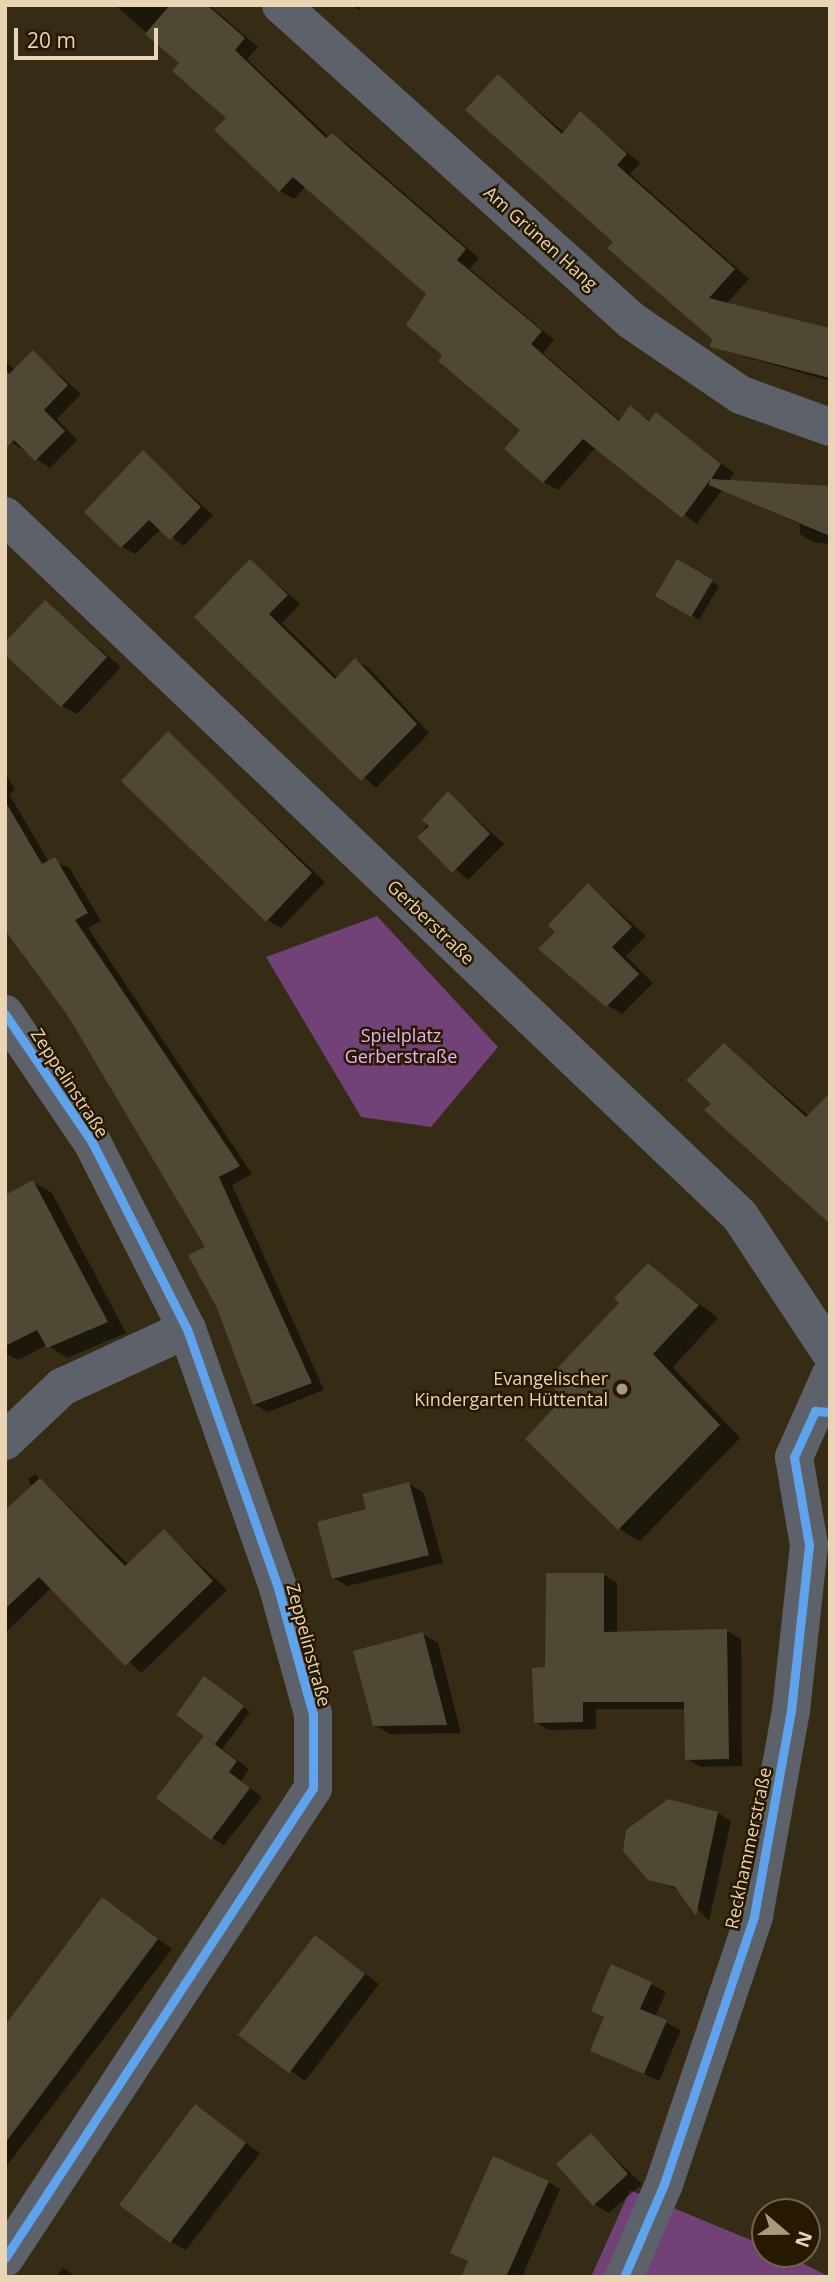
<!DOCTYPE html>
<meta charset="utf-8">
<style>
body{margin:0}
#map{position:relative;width:835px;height:2282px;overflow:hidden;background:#362b15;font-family:"Open Sans",sans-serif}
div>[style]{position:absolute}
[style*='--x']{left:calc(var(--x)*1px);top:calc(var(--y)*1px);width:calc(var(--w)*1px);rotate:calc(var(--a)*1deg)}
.green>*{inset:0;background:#714178}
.shadow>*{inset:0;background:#0007}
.building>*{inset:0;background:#4f4834}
.street>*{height:38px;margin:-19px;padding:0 19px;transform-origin:19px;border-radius:19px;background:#5c616a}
.cycleway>*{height:9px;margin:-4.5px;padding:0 4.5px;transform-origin:4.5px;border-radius:4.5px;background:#60a3ed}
.dots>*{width:19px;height:19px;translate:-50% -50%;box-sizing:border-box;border:4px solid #271800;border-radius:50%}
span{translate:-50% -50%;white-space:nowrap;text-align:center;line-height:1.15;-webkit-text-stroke:5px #271800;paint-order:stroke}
.street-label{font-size:18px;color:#e9d4b3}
.park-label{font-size:18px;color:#e9b2f7}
.poi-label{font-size:18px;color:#e9d4b3}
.right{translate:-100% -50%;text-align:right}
.frame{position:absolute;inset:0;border:7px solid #e9d4b3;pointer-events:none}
.north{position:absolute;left:751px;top:2198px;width:70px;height:70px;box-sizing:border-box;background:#271800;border:2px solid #756348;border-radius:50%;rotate:110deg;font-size:19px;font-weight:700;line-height:28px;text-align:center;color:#e9d4b3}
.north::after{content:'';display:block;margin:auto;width:24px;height:32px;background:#aa997c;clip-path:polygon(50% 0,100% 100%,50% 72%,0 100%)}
.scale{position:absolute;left:14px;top:28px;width:144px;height:32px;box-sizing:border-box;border:4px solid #e9d4b3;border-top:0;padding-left:9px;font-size:21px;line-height:24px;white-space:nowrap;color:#e9d4b3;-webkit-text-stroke:5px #271800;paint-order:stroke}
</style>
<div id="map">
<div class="green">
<div style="clip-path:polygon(377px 916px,498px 1047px,431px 1127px,361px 1117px,266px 957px)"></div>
<div style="clip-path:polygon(630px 2190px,765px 2246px,765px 2254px,784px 2254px,830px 2277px,591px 2277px)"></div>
</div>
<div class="shadow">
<div style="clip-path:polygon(115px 5px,209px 5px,258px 47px,247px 59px,329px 137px,346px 143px,479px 258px,470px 269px,554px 340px,543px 353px,621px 421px,630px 407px,651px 421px,656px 414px,734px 473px,728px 482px,830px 488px,830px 544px,813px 542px,800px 534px,800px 524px,722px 490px,697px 524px,596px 447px,558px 490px,544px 482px,522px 430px,445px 355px,428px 294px,306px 186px,294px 199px,280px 191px,217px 130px,228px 118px,181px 63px)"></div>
<div style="clip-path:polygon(350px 5px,363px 5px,359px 10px)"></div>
<div style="clip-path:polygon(498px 77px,565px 133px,580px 114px,640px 163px,630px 174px,749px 279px,726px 304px,830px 330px,830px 381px,712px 347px,714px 339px,615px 241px)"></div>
<div style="clip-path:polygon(34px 353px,81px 394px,57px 419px,77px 440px,50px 468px,5px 438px,5px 361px,15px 370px)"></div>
<div style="clip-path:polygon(143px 453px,213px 515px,184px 546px,161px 529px,135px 554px,122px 547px)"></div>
<div style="clip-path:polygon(251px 561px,300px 604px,282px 623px,338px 678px,355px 660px,369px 668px,429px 733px,376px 788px,196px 617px)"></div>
<div style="clip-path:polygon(678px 561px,719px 586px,699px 620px,658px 595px)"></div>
<div style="clip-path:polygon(45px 602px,121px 667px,77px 714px,62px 706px)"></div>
<div style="clip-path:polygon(169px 734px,325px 882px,281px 928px,267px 920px)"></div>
<div style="clip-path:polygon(5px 773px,15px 790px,9px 794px,49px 862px,69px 867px,101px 921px,88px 928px,252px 1174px,232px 1185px,324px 1390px,268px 1412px,254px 1404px,207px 1248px,69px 1015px,5px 927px)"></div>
<div style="clip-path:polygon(448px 793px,504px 844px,468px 880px,419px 837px)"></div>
<div style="clip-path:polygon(589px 885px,646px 936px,626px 956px,653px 983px,622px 1014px,607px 1005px,558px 933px)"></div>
<div style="clip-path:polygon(725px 1045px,809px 1116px,830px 1223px,713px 1104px)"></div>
<div style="clip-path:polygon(33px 1182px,52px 1193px,126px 1333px,67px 1358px,47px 1345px,18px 1360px,5px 1353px,5px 1198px)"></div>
<div style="clip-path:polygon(648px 1265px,718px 1318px,673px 1367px,740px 1438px,640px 1541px,619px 1529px,527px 1439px,565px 1398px)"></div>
<div style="clip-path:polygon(35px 1474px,129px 1565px,164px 1531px,227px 1590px,141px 1673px,52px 1587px,5px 1633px,5px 1513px,65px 1548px,28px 1479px)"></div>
<div style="clip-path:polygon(409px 1484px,424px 1493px,443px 1563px,348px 1586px,333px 1578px,368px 1510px)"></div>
<div style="clip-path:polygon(604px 1575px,617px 1583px,617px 1633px,727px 1631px,741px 1639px,742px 1766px,701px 1767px,687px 1759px,686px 1709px,596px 1709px,596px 1729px,549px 1730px,535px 1722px,547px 1669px)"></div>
<div style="clip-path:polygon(423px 1634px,438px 1643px,461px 1733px,390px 1734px,375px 1725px)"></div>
<div style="clip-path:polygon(212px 1683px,250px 1712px,222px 1749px,249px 1769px,241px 1781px,262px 1797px,224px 1845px,212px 1838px)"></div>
<div style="clip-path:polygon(718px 1813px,731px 1821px,709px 1921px,681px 1891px,649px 1879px)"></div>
<div style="clip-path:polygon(103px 1900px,172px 1949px,5px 2168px,5px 2026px)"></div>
<div style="clip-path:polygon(315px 1937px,379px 1984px,305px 2081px,241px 2034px)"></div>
<div style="clip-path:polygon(651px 1984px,666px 1992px,655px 2017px,681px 2030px,659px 2081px,592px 2050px,606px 2018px,593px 2011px)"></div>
<div style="clip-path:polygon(195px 2107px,260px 2153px,186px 2250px,171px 2242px)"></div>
<div style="clip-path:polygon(591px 2135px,642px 2184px,609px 2213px,594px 2204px)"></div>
<div style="clip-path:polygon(548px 2182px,560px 2189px,522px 2277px,474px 2277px,469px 2262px,452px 2253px)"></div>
<div style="clip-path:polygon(63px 2268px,77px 2277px,78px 2277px,56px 2277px)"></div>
</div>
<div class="building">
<div style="clip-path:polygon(170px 5px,207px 5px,245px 38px,235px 50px,326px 138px,332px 133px,466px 249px,457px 260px,542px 331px,531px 344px,619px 421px,630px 405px,649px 421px,656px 412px,721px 464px,711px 479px,830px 486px,830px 536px,709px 485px,710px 480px,682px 518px,583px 439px,543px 483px,504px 449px,520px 430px,438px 361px,442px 355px,406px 325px,426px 294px,293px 177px,279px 192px,214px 130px,226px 118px,172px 71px,179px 63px,145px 34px)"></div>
<div style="clip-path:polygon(498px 74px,562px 134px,580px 111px,627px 154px,617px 165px,735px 269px,709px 298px,830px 328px,830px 378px,710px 347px,712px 339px,607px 248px,613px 242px,465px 110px)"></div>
<div style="clip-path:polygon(33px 350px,68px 385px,44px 410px,65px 431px,35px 461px,14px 440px,5px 449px,5px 370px,9px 374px)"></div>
<div style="clip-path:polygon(143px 450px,201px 507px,170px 540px,149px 520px,121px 548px,84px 512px)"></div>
<div style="clip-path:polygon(250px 559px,288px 595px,269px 614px,335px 679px,355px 658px,417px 724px,361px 781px,194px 617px)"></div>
<div style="clip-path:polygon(677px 559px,713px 580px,691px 617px,655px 596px)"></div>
<div style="clip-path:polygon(45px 600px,107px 657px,61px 707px,5px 655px,5px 642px)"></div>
<div style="clip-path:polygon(168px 731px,312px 873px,266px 922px,121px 781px)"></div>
<div style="clip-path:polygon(448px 791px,490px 834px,452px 873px,417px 837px,429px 826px,422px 820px)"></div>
<div style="clip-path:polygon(5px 801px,42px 864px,55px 857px,88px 913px,75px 920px,240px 1166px,219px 1177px,312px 1383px,253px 1405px,217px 1308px,188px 1255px,205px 1247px,68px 1016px,5px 930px)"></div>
<div style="clip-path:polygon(588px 883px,632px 927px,612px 947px,639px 974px,606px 1007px,538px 949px,555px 932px,548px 925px)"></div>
<div style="clip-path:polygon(724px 1043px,806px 1117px,830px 1093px,830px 1224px,704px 1110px,711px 1104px,686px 1080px)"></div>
<div style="clip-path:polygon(33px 1180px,108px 1322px,47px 1348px,37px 1330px,5px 1346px,5px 1195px)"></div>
<div style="clip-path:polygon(648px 1263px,699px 1305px,653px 1354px,720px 1425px,618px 1530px,525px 1439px,563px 1398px,546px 1380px,619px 1303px,614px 1298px)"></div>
<div style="clip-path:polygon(40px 1478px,125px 1566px,164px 1529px,213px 1581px,125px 1666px,39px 1577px,5px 1609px,5px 1510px)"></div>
<div style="clip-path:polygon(409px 1482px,429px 1555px,332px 1579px,317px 1522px,366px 1509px,362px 1494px)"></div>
<div style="clip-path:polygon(546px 1573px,604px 1573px,604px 1632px,727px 1629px,729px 1759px,685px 1760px,684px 1702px,583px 1702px,583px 1722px,534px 1723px,532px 1668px,545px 1667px)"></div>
<div style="clip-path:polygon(423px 1632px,447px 1725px,373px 1726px,353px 1651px)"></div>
<div style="clip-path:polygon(204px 1676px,244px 1706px,215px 1744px,176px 1715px)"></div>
<div style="clip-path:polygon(204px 1736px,237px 1761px,229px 1772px,250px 1788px,211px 1840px,156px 1798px)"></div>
<div style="clip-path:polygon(668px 1799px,718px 1812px,696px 1916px,675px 1887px,648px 1880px,623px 1851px,626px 1830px)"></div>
<div style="clip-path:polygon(102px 1897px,158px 1939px,5px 2143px,5px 2025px)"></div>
<div style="clip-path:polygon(315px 1935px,365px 1974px,289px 2073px,238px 2035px)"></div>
<div style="clip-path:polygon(611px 1964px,652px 1982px,640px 2009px,667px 2020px,644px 2074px,590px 2051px,604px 2017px,591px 2011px)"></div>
<div style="clip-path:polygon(195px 2104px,246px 2143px,170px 2243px,119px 2205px)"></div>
<div style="clip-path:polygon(591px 2133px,628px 2174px,593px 2206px,556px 2164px)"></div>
<div style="clip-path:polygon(493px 2156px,549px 2181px,506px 2277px,461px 2277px,468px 2261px,450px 2253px)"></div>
</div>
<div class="street">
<div style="--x:281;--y:5;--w:472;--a:42"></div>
<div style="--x:632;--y:321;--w:132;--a:34.2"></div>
<div style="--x:741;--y:395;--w:95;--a:19.8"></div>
<div style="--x:5;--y:516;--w:1015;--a:43.6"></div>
<div style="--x:740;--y:1216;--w:163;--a:56.5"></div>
<div style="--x:5;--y:1014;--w:155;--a:55.8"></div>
<div style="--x:92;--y:1142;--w:210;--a:63.1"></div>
<div style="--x:187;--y:1329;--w:275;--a:70.6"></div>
<div style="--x:278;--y:1588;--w:131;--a:74.5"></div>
<div style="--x:313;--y:1714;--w:74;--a:90"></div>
<div style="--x:313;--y:1788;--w:562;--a:123.24"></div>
<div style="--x:5;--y:1441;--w:79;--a:-43.5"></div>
<div style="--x:62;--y:1387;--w:138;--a:-24.9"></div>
<div style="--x:624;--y:2277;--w:101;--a:-66.7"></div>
<div style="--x:664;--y:2184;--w:283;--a:-71.4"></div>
<div style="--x:754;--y:1916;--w:208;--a:-79.8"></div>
<div style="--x:791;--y:1711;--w:167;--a:-83.8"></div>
<div style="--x:809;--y:1545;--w:89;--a:-99.7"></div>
<div style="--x:794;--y:1457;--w:89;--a:-66"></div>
</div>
<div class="cycleway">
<div style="--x:5;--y:1014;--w:155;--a:55.8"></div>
<div style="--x:92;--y:1142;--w:210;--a:63.1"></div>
<div style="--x:187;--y:1329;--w:275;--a:70.6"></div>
<div style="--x:278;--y:1588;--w:131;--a:74.5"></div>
<div style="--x:313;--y:1714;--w:74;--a:90"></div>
<div style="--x:313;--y:1788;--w:562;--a:123.24"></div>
<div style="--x:624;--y:2277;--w:101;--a:-66.7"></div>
<div style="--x:664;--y:2184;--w:283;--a:-71.4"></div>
<div style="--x:754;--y:1916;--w:208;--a:-79.8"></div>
<div style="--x:791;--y:1711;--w:167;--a:-83.8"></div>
<div style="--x:809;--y:1545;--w:89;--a:-99.7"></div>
<div style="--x:794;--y:1457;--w:51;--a:-65.5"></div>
<div style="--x:815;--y:1411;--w:15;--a:4"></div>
</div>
<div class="dots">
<div style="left:622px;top:1389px;background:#aa997c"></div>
</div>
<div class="street-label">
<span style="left:541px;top:238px;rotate:42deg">Am Grünen Hang</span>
<span style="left:431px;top:922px;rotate:44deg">Gerberstraße</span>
<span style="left:70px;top:1083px;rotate:57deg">Zeppelinstraße</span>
<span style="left:309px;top:1645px;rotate:75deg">Zeppelinstraße</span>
<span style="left:748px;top:1848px;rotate:-78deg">Reckhammerstraße</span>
</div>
<div class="park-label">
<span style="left:401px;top:1046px">Spielplatz<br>Gerberstraße</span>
</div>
<div class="poi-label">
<span class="right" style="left:608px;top:1389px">Evangelischer<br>Kindergarten Hüttental</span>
</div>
<div class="frame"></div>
<div class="north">N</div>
<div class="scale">20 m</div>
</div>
